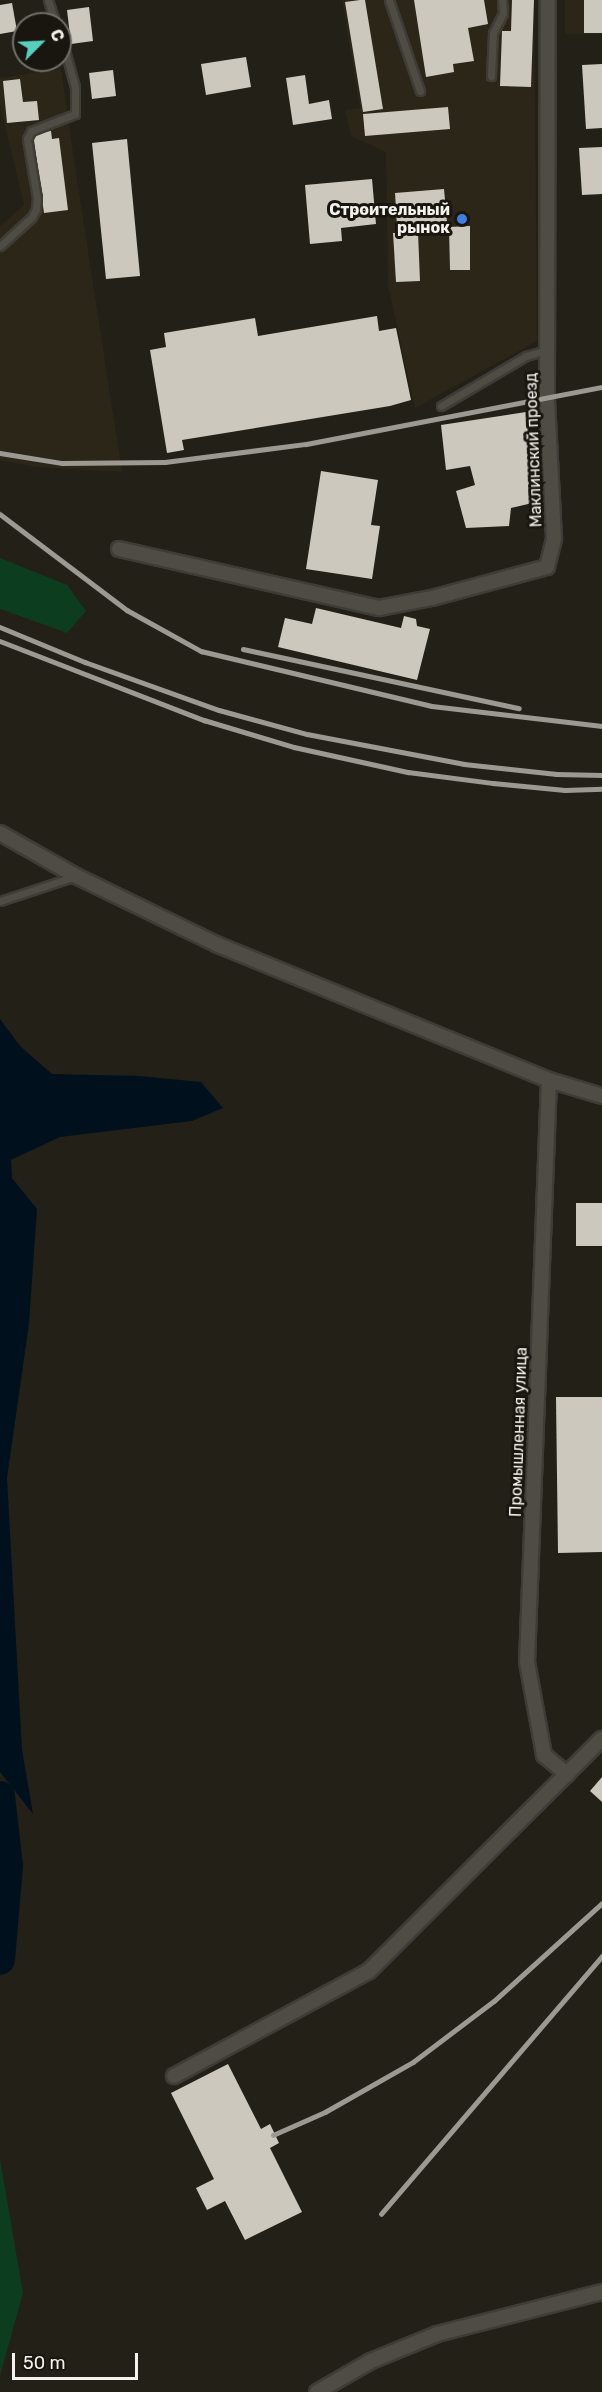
<!DOCTYPE html>
<meta charset="utf-8">
<style>
body{margin:0}
#map{position:relative;width:602px;height:2392px;overflow:hidden;background:#232018;font-family:Rubik,sans-serif}
div>[style]{position:absolute}
[style*='--x']{left:calc(var(--x)*1px);top:calc(var(--y)*1px);width:calc(var(--w)*1px);rotate:calc(var(--a)*1deg)}
.built>*{inset:0;background:#2b2618}
.green>*{inset:0;background:#0b3d1e}
.water>*{inset:0;background:#00111d}
.river>*{height:30px;margin:-15px;padding:0 15px;transform-origin:15px;border-radius:15px;background:#00111d}
.building>*{inset:0;background:#ccc8be}
.roads{filter:drop-shadow(2px 0 #3f3c37) drop-shadow(-2px 0 #3f3c37) drop-shadow(0 2px #3f3c37) drop-shadow(0 -2px #3f3c37)}
.service>*{height:7px;margin:-3.5px;padding:0 3.5px;transform-origin:3.5px;border-radius:3.5px;background:#4f4c43}
.minor>*{height:14px;margin:-7px;padding:0 7px;transform-origin:7px;border-radius:7px;background:#4f4c43}
.rail>*{height:4.5px;margin:-2.25px;padding:0 2.25px;transform-origin:2.25px;border-radius:2.25px;background:#9b9992}
.dots>*{width:16px;height:16px;translate:-50% -50%;box-sizing:border-box;border:3px solid #19160f;border-radius:50%}
span{translate:-50% -50%;white-space:nowrap;text-align:center;line-height:1.15;-webkit-text-stroke:6px #19160f;paint-order:stroke}
.poi-label{font-size:16px;color:#f4f2ed;font-weight:700}
.right{translate:-100% -50%;text-align:right}
.street-label{font-size:16px;color:#f4f2ed}
.north{position:absolute;left:12px;top:12px;width:60px;height:60px;box-sizing:border-box;background:#19160f;border:2px solid #716e68;border-radius:50%;rotate:66deg;font-size:16px;font-weight:700;line-height:24px;text-align:center;color:#f4f2ed}
.north::after{content:'';display:block;margin:auto;width:21px;height:27px;background:#58cebf;clip-path:polygon(50% 0,100% 100%,50% 72%,0 100%)}
.scale{position:absolute;left:12px;top:2353px;width:126px;height:27px;box-sizing:border-box;border:3px solid #f4f2ed;border-top:0;padding-left:8px;font-size:18px;line-height:21px;white-space:nowrap;color:#f4f2ed;-webkit-text-stroke:4px #19160f;paint-order:stroke}
</style>
<div id="map">
<div class="built">
<div style="clip-path:polygon(342px 0,534px 0,537px 341px,415px 408px,388px 285px,386px 152px,351px 136px,345px 110px,360px 108px)"></div>
<div style="clip-path:polygon(565px 0,602px 0,602px 34px,565px 34px)"></div>
<div style="clip-path:polygon(61px 69px,76px 173px,122px 472px,35px 467px,0 460px,0 226px,24px 205px,0 105px,0 78px)"></div>
</div>
<div class="green">
<div style="clip-path:polygon(0 558px,67px 585px,86px 611px,67px 633px,0 609px)"></div>
<div style="clip-path:polygon(0 2159px,23px 2293px,0 2376px)"></div>
</div>
<div class="water">
<div style="clip-path:polygon(0 1019px,20px 1046px,52px 1074px,139px 1076px,201px 1082px,223px 1108px,192px 1121px,60px 1137px,11px 1160px,12px 1178px,37px 1209px,29px 1324px,7px 1478px,22px 1750px,33px 1814px,0 1772px)"></div>
</div>
<div class="river">
<div style="--x:0;--y:1796;--w:70;--a:83.5"></div>
<div style="--x:8;--y:1866;--w:94;--a:94.9"></div>
</div>
<div class="building">
<div style="clip-path:polygon(360px 0,365px 0,383px 109px,363px 112px,345px 2px)"></div>
<div style="clip-path:polygon(414px 0,484px 0,488px 24px,468px 28px,474px 61px,453px 64px,454px 72px,426px 77px)"></div>
<div style="clip-path:polygon(512px 0,534px 0,531px 87px,500px 86px,502px 31px,511px 31px)"></div>
<div style="clip-path:polygon(584px 0,602px 0,602px 33px,584px 33px)"></div>
<div style="clip-path:polygon(12px 3px,17px 31px,0 34px,0 5px)"></div>
<div style="clip-path:polygon(89px 7px,93px 41px,71px 44px,67px 10px)"></div>
<div style="clip-path:polygon(246px 57px,251px 87px,206px 95px,201px 64px)"></div>
<div style="clip-path:polygon(602px 64px,602px 128px,586px 129px,582px 65px)"></div>
<div style="clip-path:polygon(113px 70px,116px 96px,92px 99px,89px 73px)"></div>
<div style="clip-path:polygon(305px 75px,309px 104px,329px 100px,332px 119px,293px 125px,286px 78px)"></div>
<div style="clip-path:polygon(20px 79px,23px 102px,37px 101px,39px 120px,7px 123px,3px 81px)"></div>
<div style="clip-path:polygon(448px 107px,450px 129px,365px 136px,363px 114px)"></div>
<div style="clip-path:polygon(51px 131px,52px 139px,59px 138px,68px 210px,44px 213px,33px 133px)"></div>
<div style="clip-path:polygon(127px 139px,140px 276px,106px 279px,92px 143px)"></div>
<div style="clip-path:polygon(602px 147px,602px 194px,582px 195px,579px 148px)"></div>
<div style="clip-path:polygon(372px 179px,376px 224px,341px 228px,342px 241px,310px 244px,305px 185px)"></div>
<div style="clip-path:polygon(444px 189px,447px 222px,397px 226px,395px 193px)"></div>
<div style="clip-path:polygon(470px 226px,470px 270px,450px 270px,449px 227px)"></div>
<div style="clip-path:polygon(418px 232px,420px 281px,396px 282px,393px 233px)"></div>
<div style="clip-path:polygon(377px 316px,379px 331px,396px 328px,411px 400px,390px 406px,182px 440px,184px 450px,167px 453px,150px 350px,166px 347px,164px 333px,255px 318px,258px 336px)"></div>
<div style="clip-path:polygon(526px 412px,541px 501px,511px 508px,509px 526px,466px 528px,456px 491px,475px 485px,470px 466px,446px 470px,441px 425px)"></div>
<div style="clip-path:polygon(321px 471px,378px 480px,371px 525px,380px 526px,372px 579px,306px 569px)"></div>
<div style="clip-path:polygon(316px 608px,401px 628px,404px 616px,416px 619px,417px 626px,430px 629px,417px 680px,278px 647px,285px 618px,312px 624px)"></div>
<div style="clip-path:polygon(576px 1203px,602px 1203px,602px 1246px,576px 1246px)"></div>
<div style="clip-path:polygon(556px 1397px,602px 1397px,602px 1552px,558px 1553px)"></div>
<div style="clip-path:polygon(602px 1777px,602px 1802px,590px 1791px)"></div>
<div style="clip-path:polygon(228px 2064px,261px 2129px,270px 2124px,279px 2143px,270px 2148px,302px 2212px,245px 2240px,225px 2201px,207px 2210px,196px 2188px,214px 2179px,171px 2093px)"></div>
</div>
<div class="roads">
<div class="service">
<div style="--x:48;--y:0;--w:25;--a:72"></div>
<div style="--x:389;--y:0;--w:96;--a:71.2"></div>
<div style="--x:491;--y:76;--w:43;--a:-87.3"></div>
<div style="--x:493;--y:33;--w:22;--a:-63"></div>
<div style="--x:503;--y:13;--w:13;--a:-94"></div>
<div style="--x:0;--y:246;--w:43;--a:-42.2"></div>
<div style="--x:32;--y:217;--w:9;--a:-63"></div>
<div style="--x:36;--y:209;--w:11;--a:-85"></div>
<div style="--x:37;--y:198;--w:60;--a:-99.6"></div>
<div style="--x:27;--y:139;--w:9;--a:-63"></div>
<div style="--x:31;--y:131;--w:47;--a:-21.1"></div>
<div style="--x:75;--y:114;--w:27;--a:-90"></div>
<div style="--x:75;--y:87;--w:57;--a:-105.3"></div>
<div style="--x:441;--y:406;--w:99;--a:-30.5"></div>
<div style="--x:526;--y:356;--w:22;--a:-16"></div>
<div style="--x:0;--y:901;--w:80;--a:-18.2"></div>
</div>
<div class="minor">
<div style="--x:119;--y:549;--w:267;--a:12.8"></div>
<div style="--x:379;--y:608;--w:54;--a:-10.7"></div>
<div style="--x:432;--y:598;--w:119;--a:-15.1"></div>
<div style="--x:547;--y:567;--w:30;--a:-76"></div>
<div style="--x:554;--y:538;--w:138;--a:-92.9"></div>
<div style="--x:547;--y:400;--w:400;--a:-89.9"></div>
<div style="--x:0;--y:833;--w:87;--a:29.5"></div>
<div style="--x:76;--y:876;--w:158;--a:25.9"></div>
<div style="--x:218;--y:945;--w:357;--a:22.2"></div>
<div style="--x:549;--y:1080;--w:55;--a:16.8"></div>
<div style="--x:549;--y:1080;--w:582;--a:92.16"></div>
<div style="--x:527;--y:1662;--w:95;--a:79.6"></div>
<div style="--x:544;--y:1755;--w:30;--a:40"></div>
<div style="--x:174;--y:2076;--w:221;--a:-28.3"></div>
<div style="--x:369;--y:1971;--w:329;--a:-44.9"></div>
<div style="--x:317;--y:2392;--w:62;--a:-29.9"></div>
<div style="--x:371;--y:2361;--w:71;--a:-22.2"></div>
<div style="--x:437;--y:2334;--w:170;--a:-14.3"></div>
</div>
</div>
<div class="rail">
<div style="--x:0;--y:453;--w:63;--a:9.2"></div>
<div style="--x:62;--y:463;--w:103;--a:-0.6"></div>
<div style="--x:165;--y:462;--w:142;--a:-7.3"></div>
<div style="--x:306;--y:444;--w:301;--a:-10.9"></div>
<div style="--x:0;--y:514;--w:159;--a:37.1"></div>
<div style="--x:127;--y:610;--w:85;--a:29"></div>
<div style="--x:201;--y:651;--w:237;--a:13.4"></div>
<div style="--x:432;--y:706;--w:171;--a:6.7"></div>
<div style="--x:0;--y:627;--w:92;--a:22.4"></div>
<div style="--x:85;--y:662;--w:142;--a:19.7"></div>
<div style="--x:219;--y:710;--w:91;--a:15.3"></div>
<div style="--x:307;--y:734;--w:160;--a:10.8"></div>
<div style="--x:464;--y:764;--w:93;--a:6.2"></div>
<div style="--x:556;--y:774;--w:46;--a:1.2"></div>
<div style="--x:0;--y:641;--w:219;--a:21.2"></div>
<div style="--x:204;--y:720;--w:94;--a:16.7"></div>
<div style="--x:294;--y:747;--w:117;--a:12.4"></div>
<div style="--x:408;--y:772;--w:86;--a:7.4"></div>
<div style="--x:493;--y:783;--w:72;--a:5.6"></div>
<div style="--x:565;--y:790;--w:37;--a:-2"></div>
<div style="--x:243;--y:649;--w:282;--a:12.1"></div>
<div style="--x:273;--y:2135;--w:57;--a:-23.9"></div>
<div style="--x:325;--y:2112;--w:101;--a:-29.6"></div>
<div style="--x:413;--y:2062;--w:101;--a:-37"></div>
<div style="--x:494;--y:2001;--w:146;--a:-42.2"></div>
<div style="--x:381;--y:2214;--w:340;--a:-49.4"></div>
</div>
<div class="dots">
<div style="left:462px;top:219px;background:#3f7fe0"></div>
</div>
<div class="poi-label">
<span class="right" style="left:450px;top:219px">Строительный<br>рынок</span>
</div>
<div class="street-label">
<span style="left:534px;top:450px;rotate:-92deg">Маклинский проезд</span>
<span style="left:519px;top:1432px;rotate:-88deg">Промышленная улица</span>
</div>
<div class="north">С</div>
<div class="scale">50 m</div>
</div>
